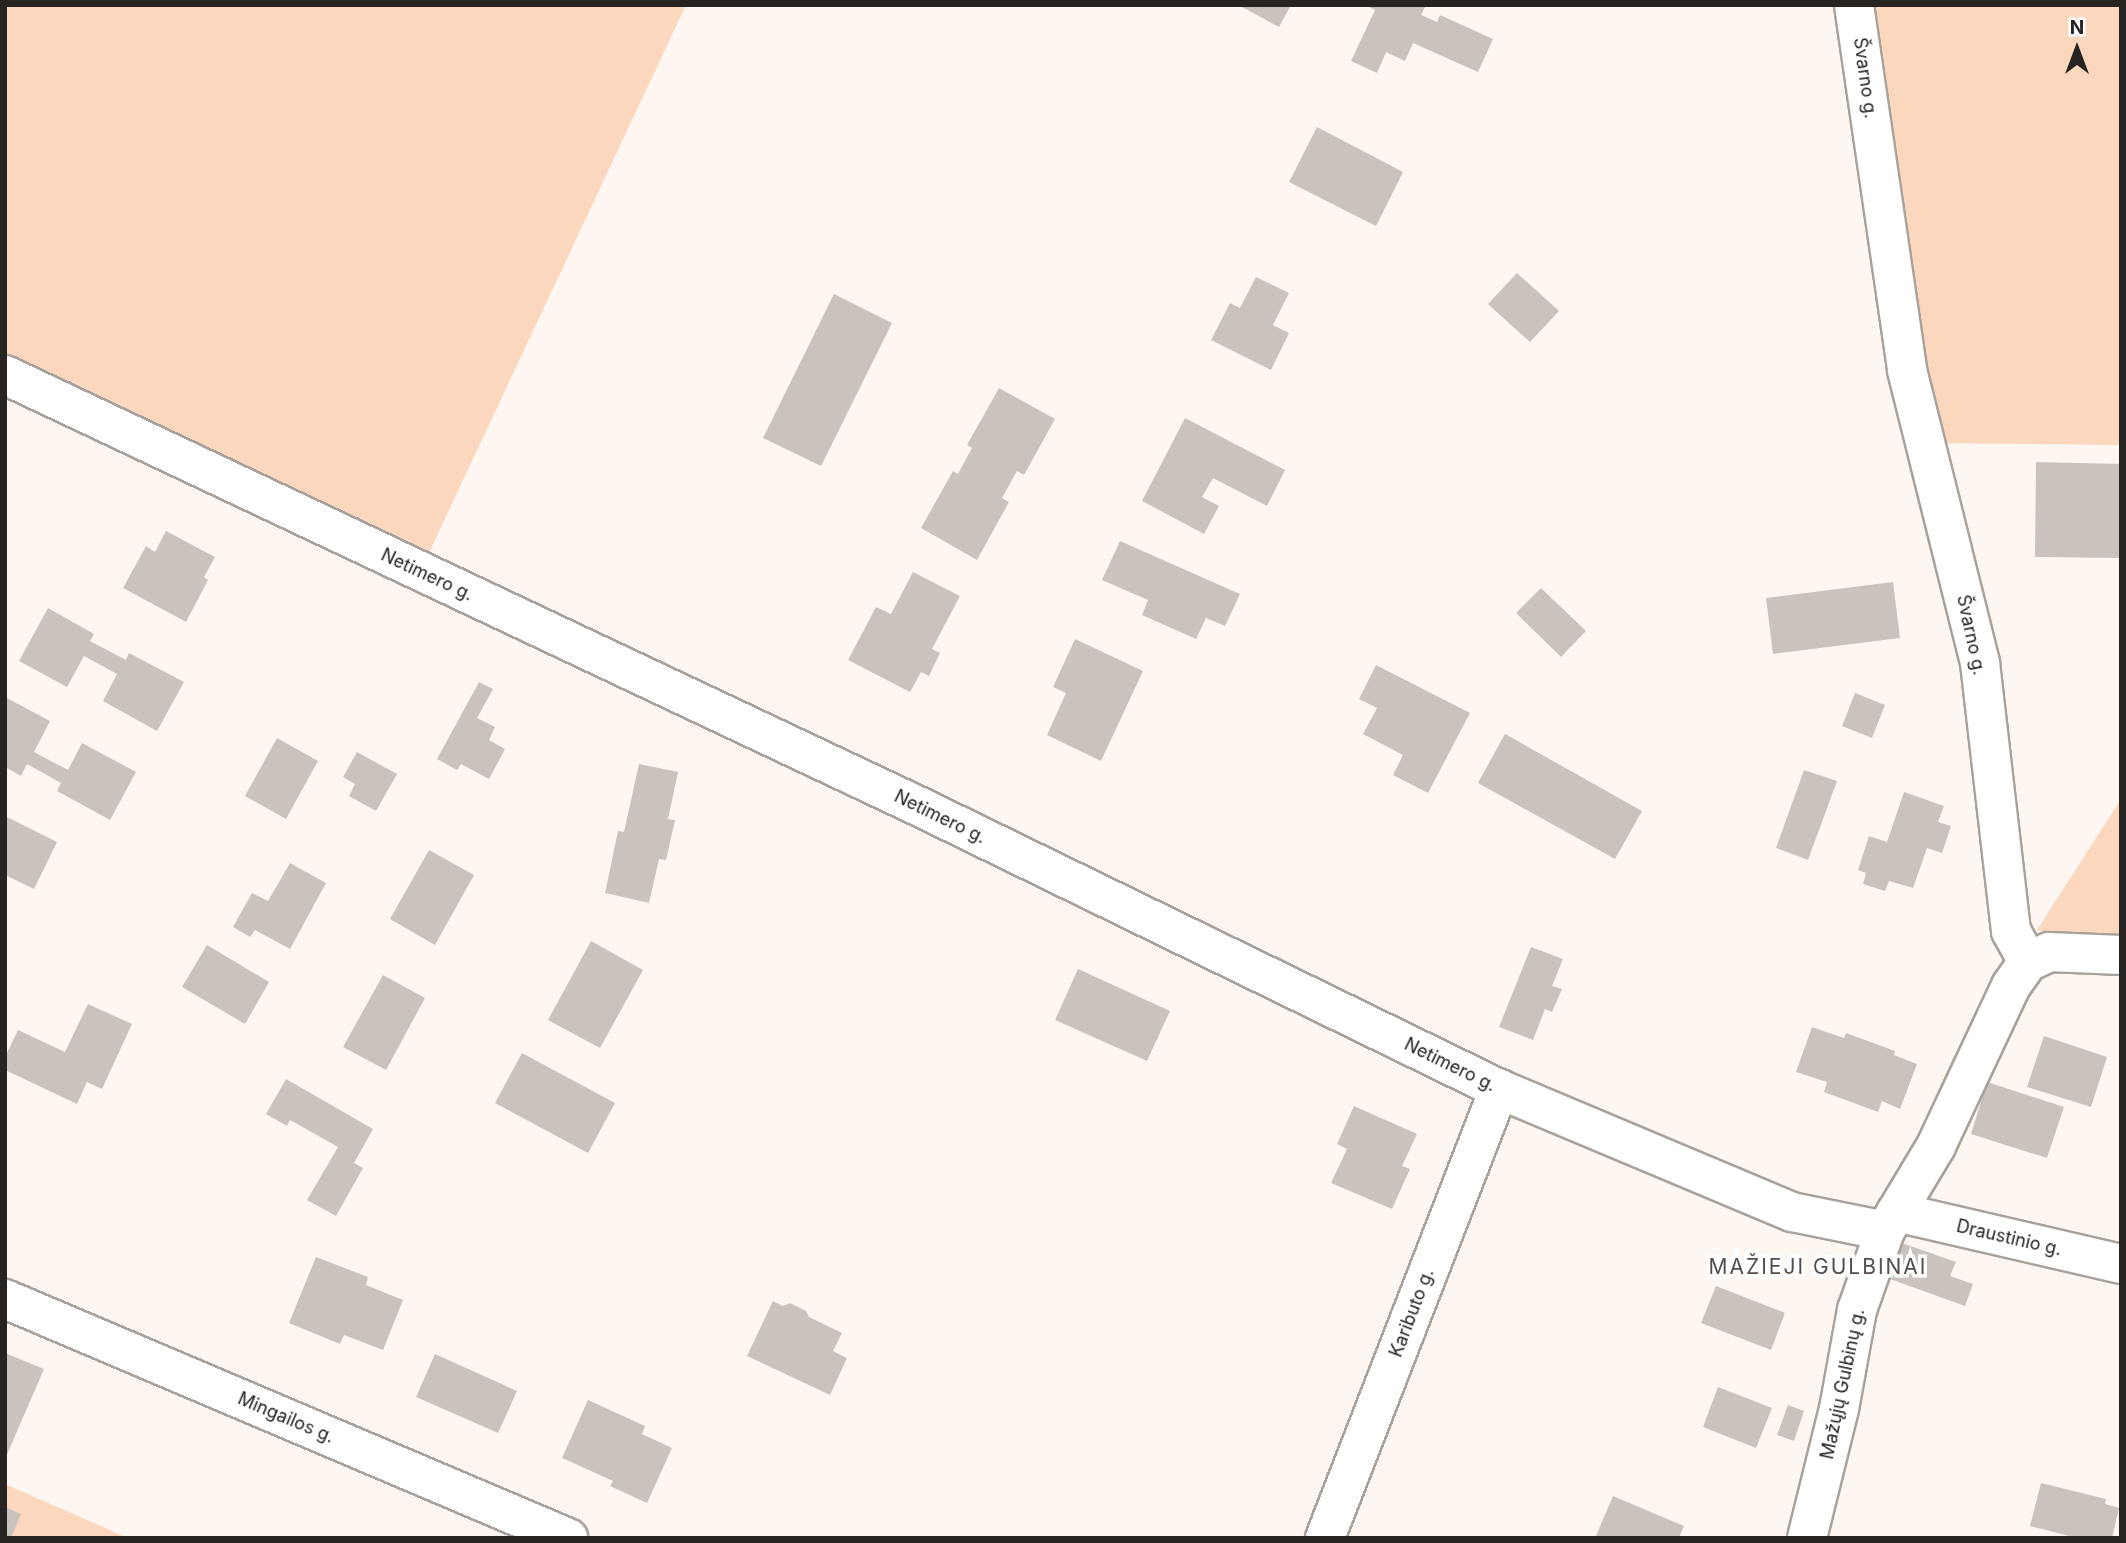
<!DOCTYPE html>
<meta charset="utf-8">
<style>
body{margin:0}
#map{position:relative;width:2126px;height:1543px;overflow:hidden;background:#fef6f0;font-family:Inter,sans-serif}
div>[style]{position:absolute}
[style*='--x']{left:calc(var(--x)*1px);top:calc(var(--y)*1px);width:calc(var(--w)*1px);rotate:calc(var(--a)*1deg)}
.green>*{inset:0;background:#fad7bd}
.building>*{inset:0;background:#cac2bd}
.roads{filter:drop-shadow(2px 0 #a9a29c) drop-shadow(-2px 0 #a9a29c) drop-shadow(0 2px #a9a29c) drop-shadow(0 -2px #a9a29c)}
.minor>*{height:38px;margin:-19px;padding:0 19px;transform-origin:19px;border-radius:19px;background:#fff}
span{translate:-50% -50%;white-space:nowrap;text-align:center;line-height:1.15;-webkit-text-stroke:7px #fff;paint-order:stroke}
.street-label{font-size:18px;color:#262321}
.quarter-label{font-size:21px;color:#554e4a;letter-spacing:2px}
.frame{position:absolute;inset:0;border:7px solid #262321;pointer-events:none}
.north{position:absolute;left:2042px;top:14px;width:70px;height:70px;-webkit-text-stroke:5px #fff;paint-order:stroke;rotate:0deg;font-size:19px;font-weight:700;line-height:28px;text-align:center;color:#262321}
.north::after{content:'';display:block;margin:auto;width:24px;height:32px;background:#262321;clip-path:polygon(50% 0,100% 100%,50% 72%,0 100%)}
</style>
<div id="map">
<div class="green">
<div style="clip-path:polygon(5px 5px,686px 5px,426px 559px,5px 358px)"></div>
<div style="clip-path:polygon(1874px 5px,2121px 5px,2121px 445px,1936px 443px)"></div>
<div style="clip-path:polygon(2121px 799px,2121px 944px,2037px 930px)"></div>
<div style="clip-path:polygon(5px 1484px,128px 1538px,5px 1538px)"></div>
</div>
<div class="building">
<div style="clip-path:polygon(1244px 5px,1291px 5px,1279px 27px,1242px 7px)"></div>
<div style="clip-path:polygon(1365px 5px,1426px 5px,1421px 15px,1437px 22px,1440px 15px,1493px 39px,1478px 72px,1413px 43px,1405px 61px,1386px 52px,1377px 73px,1351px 61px,1375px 10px)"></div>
<div style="clip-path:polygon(1317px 127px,1403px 172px,1376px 226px,1289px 182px)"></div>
<div style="clip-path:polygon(1517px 273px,1559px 311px,1530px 342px,1488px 304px)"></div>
<div style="clip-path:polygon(1256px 277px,1289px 293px,1273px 325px,1289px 333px,1271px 370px,1211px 340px,1230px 303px,1240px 308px)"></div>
<div style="clip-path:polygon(834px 294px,892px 323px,821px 466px,763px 438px)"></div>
<div style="clip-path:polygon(999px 388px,1055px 419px,1024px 475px,1017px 471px,1002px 498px,1009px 502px,977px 560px,921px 528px,953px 471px,958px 474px,972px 448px,967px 445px)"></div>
<div style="clip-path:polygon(1185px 418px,1285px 470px,1267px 506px,1213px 478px,1202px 497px,1219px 506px,1204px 534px,1142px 501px)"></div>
<div style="clip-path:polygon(2036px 462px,2121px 464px,2121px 558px,2035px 557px)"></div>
<div style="clip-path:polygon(166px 531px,215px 557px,204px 577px,208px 580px,186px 622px,123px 588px,146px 546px,155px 552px)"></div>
<div style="clip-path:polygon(1120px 541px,1240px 594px,1225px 626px,1206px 618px,1196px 639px,1142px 615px,1148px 600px,1102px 580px)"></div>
<div style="clip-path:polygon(913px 572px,960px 596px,932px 649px,940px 653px,929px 676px,921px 672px,910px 692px,848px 660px,876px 607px,891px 614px)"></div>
<div style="clip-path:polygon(1893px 582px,1900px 638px,1773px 654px,1766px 598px)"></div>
<div style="clip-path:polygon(1541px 588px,1586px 631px,1561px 657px,1516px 613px)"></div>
<div style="clip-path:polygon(48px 608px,94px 634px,90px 641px,126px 660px,129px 653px,184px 682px,157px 731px,103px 701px,117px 674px,84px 656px,67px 687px,19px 661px)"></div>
<div style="clip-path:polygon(1075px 639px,1143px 671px,1101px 761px,1047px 735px,1066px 693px,1053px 687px)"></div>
<div style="clip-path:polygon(1376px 665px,1470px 713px,1428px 793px,1393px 775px,1403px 755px,1363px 734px,1377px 708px,1359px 699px)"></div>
<div style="clip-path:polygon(479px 682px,493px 689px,477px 718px,495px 727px,489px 740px,505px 749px,489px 779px,461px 764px,457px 770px,437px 759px)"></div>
<div style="clip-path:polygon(1855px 693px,1885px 705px,1872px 738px,1842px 726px)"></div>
<div style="clip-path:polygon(5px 697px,50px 721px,34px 752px,68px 770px,82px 743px,136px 772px,110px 820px,57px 791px,61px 783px,27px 764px,21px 776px,5px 767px)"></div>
<div style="clip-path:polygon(1505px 734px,1642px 811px,1615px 859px,1478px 783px)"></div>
<div style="clip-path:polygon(277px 738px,318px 761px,286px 819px,245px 796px)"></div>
<div style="clip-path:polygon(357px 752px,397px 774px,376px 811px,349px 796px,355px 784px,343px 777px)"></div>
<div style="clip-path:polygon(639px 764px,678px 772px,668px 819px,675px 820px,666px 860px,659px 859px,649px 903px,605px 893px,618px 831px,624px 832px)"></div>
<div style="clip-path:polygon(1804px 770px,1837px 781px,1808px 860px,1776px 848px)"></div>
<div style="clip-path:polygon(1904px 792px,1944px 806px,1938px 822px,1951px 826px,1942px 853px,1927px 848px,1913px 888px,1889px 881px,1885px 891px,1863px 884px,1866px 873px,1858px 870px,1869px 836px,1887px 842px)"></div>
<div style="clip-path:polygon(5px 816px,57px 842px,34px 889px,5px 875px)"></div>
<div style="clip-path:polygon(429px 850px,474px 875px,435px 945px,390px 919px)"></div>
<div style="clip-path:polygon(290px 863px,326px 883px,290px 949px,255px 930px,250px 937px,233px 927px,252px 893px,268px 901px)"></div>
<div style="clip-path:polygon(591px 941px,643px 970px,600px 1048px,548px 1020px)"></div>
<div style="clip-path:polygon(207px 945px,269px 982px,245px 1024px,182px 987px)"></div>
<div style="clip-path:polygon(1531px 947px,1563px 959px,1552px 986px,1562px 989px,1552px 1012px,1545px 1009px,1533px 1040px,1499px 1027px)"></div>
<div style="clip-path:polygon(1078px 969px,1170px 1011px,1147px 1061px,1055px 1020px)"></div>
<div style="clip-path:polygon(383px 975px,425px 998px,386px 1070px,343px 1047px)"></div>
<div style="clip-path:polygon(88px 1004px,132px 1024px,102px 1089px,87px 1082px,77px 1104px,5px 1070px,5px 1057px,18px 1030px,65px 1052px)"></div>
<div style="clip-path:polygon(1812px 1027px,1844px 1038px,1846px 1033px,1895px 1051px,1894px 1055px,1917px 1064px,1900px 1109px,1882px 1101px,1878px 1112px,1824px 1092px,1827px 1082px,1796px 1072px)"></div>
<div style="clip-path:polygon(2044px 1036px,2107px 1057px,2091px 1107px,2027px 1087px)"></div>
<div style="clip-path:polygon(522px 1053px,615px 1103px,588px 1153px,495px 1103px)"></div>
<div style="clip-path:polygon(286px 1079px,373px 1129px,354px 1163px,363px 1168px,336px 1216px,307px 1200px,338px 1147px,290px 1120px,287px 1126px,266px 1114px)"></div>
<div style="clip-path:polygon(1987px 1082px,2064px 1107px,2047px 1158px,1971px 1134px)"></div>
<div style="clip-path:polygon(1354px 1106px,1417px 1134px,1402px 1166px,1410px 1169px,1392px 1209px,1331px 1183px,1347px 1149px,1337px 1144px)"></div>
<div style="clip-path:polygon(1902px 1243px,1956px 1262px,1950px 1276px,1973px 1284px,1965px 1306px,1890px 1279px)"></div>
<div style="clip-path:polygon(316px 1257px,368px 1277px,366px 1285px,403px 1300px,383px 1350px,344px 1335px,340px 1344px,289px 1323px)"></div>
<div style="clip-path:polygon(1716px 1286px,1785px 1313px,1771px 1350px,1701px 1323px)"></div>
<div style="clip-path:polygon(773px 1301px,783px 1306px,790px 1303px,806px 1311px,809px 1317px,842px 1333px,833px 1351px,847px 1358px,830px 1395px,747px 1356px)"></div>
<div style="clip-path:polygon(5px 1353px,44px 1369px,5px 1459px)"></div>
<div style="clip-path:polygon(435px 1354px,517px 1391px,498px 1433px,416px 1397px)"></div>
<div style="clip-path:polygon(1718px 1387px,1772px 1408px,1756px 1448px,1703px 1427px)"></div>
<div style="clip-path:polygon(588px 1400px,645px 1426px,642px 1434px,672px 1448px,647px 1503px,610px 1486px,613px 1481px,562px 1458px)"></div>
<div style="clip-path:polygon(1788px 1405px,1804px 1411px,1794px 1441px,1777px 1435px)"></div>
<div style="clip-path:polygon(2041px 1483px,2106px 1499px,2105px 1504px,2119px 1508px,2112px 1538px,2077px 1538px,2030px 1526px)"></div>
<div style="clip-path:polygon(1613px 1496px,1684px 1526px,1679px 1538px,1595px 1538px)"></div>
<div style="clip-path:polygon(5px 1507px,21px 1514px,11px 1538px,5px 1538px)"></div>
</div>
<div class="roads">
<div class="minor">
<div style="--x:1854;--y:5;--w:369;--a:81.7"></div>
<div style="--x:1907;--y:370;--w:302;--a:76"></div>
<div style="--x:1980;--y:663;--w:270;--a:83.4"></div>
<div style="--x:2011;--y:931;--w:35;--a:61"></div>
<div style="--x:5;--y:375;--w:1007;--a:25.27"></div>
<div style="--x:916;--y:805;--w:648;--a:25.97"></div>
<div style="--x:1499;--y:1089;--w:318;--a:22.8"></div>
<div style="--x:1792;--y:1212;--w:95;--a:11.5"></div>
<div style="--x:1896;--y:1212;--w:231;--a:13"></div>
<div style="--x:5;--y:1299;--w:612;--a:23"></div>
<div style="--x:1325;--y:1538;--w:482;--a:-68.8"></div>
<div style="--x:1807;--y:1538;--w:133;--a:-76.1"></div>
<div style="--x:1839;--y:1409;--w:101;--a:-79.7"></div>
<div style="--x:1857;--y:1310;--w:84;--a:-70.5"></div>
<div style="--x:1885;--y:1231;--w:99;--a:-59"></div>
<div style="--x:1936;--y:1146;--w:177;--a:-64.9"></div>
<div style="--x:2011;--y:986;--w:29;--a:-55"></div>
<div style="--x:2028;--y:962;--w:23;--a:-25"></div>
<div style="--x:2049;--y:952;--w:72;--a:2.4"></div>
</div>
</div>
<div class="street-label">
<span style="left:1865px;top:78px;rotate:82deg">Švarno g.</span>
<span style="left:427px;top:575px;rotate:25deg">Netimero g.</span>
<span style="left:1971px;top:635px;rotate:78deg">Švarno g.</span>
<span style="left:940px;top:817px;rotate:26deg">Netimero g.</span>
<span style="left:1450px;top:1065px;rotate:26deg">Netimero g.</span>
<span style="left:2009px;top:1238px;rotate:13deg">Draustinio g.</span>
<span style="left:1412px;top:1313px;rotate:-69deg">Kaributo g.</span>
<span style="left:1843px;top:1384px;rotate:-78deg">Mažųjų Gulbinų g.</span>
<span style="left:286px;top:1418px;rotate:23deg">Mingailos g.</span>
</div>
<div class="quarter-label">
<span style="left:1818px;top:1267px">MAŽIEJI GULBINAI</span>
</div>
<div class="frame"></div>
<div class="north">N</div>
</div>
